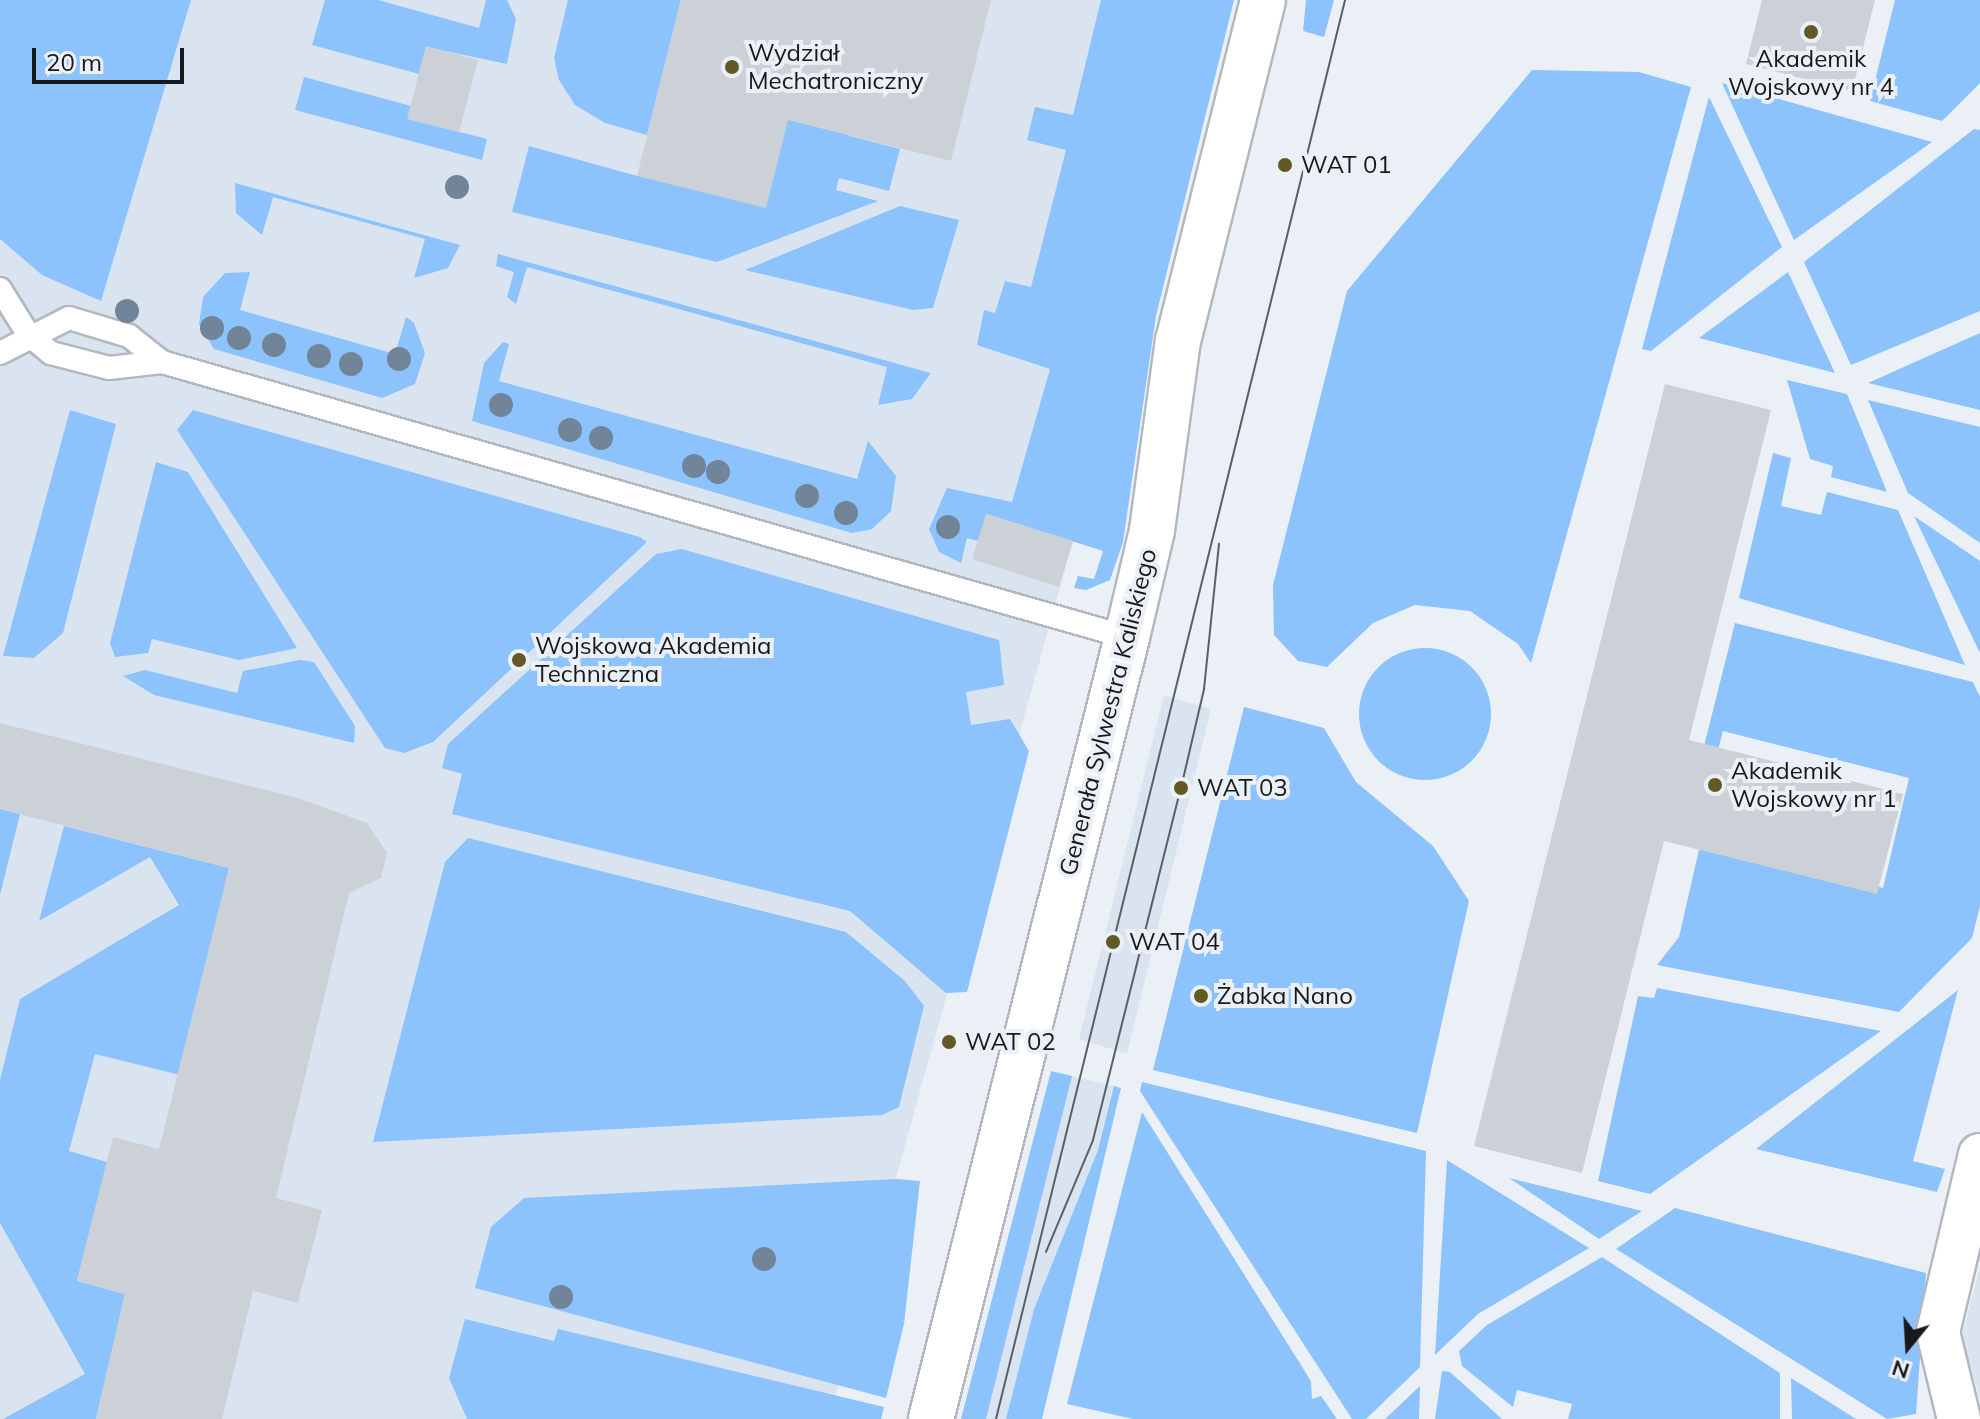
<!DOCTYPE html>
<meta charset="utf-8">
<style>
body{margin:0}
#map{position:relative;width:1980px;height:1419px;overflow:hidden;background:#ebf0f6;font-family:Mulish,sans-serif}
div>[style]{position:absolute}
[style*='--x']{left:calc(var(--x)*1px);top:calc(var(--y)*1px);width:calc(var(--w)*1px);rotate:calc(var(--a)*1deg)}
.built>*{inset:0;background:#d9e4f0}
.green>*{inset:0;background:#8cc3fc}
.round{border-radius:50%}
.building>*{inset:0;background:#ccd1d7}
.roads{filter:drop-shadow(2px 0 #b3b8be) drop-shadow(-2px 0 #b3b8be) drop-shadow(0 2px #b3b8be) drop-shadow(0 -2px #b3b8be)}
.service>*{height:22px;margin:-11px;padding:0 11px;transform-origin:11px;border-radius:11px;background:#fff}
.minor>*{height:42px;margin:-21px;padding:0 21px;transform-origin:21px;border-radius:21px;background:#fff}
.tertiary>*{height:44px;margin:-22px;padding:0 22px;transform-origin:22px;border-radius:22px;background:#fff}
.tram>*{height:2px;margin:-1px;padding:0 1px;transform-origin:1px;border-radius:1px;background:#5c5f62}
.trees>*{width:24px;height:24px;margin:-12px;border-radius:50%;background:#728497}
.dots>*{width:22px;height:22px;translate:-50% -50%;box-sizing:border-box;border:4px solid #ebf0f6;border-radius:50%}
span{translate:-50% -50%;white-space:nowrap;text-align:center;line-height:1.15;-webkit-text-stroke:8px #ebf0f6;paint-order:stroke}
.poi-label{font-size:24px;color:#17191b}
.left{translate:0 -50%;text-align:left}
.street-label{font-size:24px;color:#17191b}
.north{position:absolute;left:1868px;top:1307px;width:80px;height:80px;-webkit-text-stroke:6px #ebf0f6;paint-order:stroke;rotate:198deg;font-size:22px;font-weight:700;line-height:32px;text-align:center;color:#17191b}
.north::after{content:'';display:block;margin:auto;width:28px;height:36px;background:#17191b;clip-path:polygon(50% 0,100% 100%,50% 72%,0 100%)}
.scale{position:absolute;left:32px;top:48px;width:152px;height:36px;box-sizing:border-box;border:4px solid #17191b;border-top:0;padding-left:10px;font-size:24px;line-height:28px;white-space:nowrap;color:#17191b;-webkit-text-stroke:6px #ebf0f6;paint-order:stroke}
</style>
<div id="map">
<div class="built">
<div style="clip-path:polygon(0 0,1155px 0,1026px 525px,1073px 541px,829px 1419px,0 1419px)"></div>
<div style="clip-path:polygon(1164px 695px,1211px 709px,1127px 1054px,1079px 1039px)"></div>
<div style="clip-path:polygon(1072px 1076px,1114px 1086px,1098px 1150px,1034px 1309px,1006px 1419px,986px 1419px)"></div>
<div style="clip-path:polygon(1980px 1267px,1980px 1400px,1962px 1336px)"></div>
</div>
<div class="green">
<div style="clip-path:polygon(0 0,191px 0,101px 301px,42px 275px,0 239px)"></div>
<div style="clip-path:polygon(325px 0,378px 0,479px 28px,486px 0,507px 0,516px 19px,507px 64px,426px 47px,419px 74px,312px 45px)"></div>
<div style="clip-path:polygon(568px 0,681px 0,647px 135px,605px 123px,575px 105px,559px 80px,554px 58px)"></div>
<div style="clip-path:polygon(817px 0,850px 136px,900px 149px,889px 191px,839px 178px,836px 190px,878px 201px,717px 262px,512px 212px,529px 146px,637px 176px)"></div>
<div style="clip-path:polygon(1101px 0,1234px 0,1156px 316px,1123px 542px,1110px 580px,1086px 590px,1074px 588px,1078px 576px,1094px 579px,1103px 551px,987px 514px,978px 541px,967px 538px,961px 563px,939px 552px,929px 529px,947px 488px,1012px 502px,1050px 369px,977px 345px,984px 310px,995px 313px,1005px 281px,1031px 287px,1066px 150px,1027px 140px,1035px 107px,1073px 115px)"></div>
<div style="clip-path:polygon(1306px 0,1334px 0,1324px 37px,1303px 31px)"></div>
<div style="clip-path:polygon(1895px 0,1980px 0,1980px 83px,1942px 121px,1870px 101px)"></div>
<div style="clip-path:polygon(1532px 70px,1639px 72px,1691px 87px,1531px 663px,1518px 644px,1470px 611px,1415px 605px,1373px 623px,1327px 667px,1298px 661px,1274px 635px,1273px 585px,1347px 291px)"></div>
<div style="clip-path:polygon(304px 77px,411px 106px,408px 119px,487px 139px,482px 160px,295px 110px)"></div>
<div style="clip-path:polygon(1722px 83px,1932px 142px,1794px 240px)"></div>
<div style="clip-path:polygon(1709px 97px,1782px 247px,1651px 351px,1642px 349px)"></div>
<div style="clip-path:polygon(1974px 129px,1980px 130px,1980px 311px,1851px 365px,1804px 262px)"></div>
<div style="clip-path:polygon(235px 183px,460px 245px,448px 268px,414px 278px,425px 239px,273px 197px,262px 235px,236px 213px)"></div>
<div style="clip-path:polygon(900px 206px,959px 220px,933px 308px,913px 310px,745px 270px)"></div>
<div style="clip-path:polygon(498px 254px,931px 373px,912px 399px,878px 405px,887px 367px,527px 267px,516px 304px,507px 297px,514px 272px,496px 266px)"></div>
<div style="clip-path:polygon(250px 272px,240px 310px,395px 354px,406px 317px,414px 323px,425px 353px,415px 384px,382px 398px,214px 349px,199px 324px,203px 297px,225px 273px)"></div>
<div style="clip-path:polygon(1788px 272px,1835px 373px,1699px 338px)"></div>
<div style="clip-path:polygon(1980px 333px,1980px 410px,1868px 383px)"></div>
<div style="clip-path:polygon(503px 342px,509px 344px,499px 381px,857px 479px,868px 441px,896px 476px,891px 511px,872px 529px,852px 533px,472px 421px,484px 363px)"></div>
<div style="clip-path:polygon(1787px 380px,1847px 394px,1887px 492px,1831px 477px,1833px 466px,1810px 459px)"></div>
<div style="clip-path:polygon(1868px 400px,1980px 427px,1980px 543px,1908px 493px)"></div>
<div style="clip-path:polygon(70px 410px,116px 424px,63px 633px,34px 658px,3px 656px)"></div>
<div style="clip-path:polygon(193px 410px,640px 537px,647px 542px,433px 742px,404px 753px,385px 748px,177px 430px)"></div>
<div style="clip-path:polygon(1773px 453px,1791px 458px,1781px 506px,1821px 515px,1827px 492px,1898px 510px,1965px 665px,1739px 598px)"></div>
<div style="clip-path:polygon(156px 462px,188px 472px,297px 648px,239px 660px,152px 639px,148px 653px,115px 657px,110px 643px)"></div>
<div style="clip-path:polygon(1914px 516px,1980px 561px,1980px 653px)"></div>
<div style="clip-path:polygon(682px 549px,999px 640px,1004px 685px,966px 692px,971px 725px,1010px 719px,1029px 751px,967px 992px,946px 993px,850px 911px,452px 814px,462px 774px,442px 768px,448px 744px,656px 554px)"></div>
<div style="clip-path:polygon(1735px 623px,1973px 682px,1980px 697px,1980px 906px,1972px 938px,1899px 1012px,1657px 965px,1679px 937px,1701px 841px,1883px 888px,1909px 778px,1723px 731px,1715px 761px,1701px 758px)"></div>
<div class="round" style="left:1359px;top:648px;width:132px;height:132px"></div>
<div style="clip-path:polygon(300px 660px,314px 662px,355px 726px,354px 743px,154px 695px,123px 676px,145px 670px,237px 693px,243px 671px)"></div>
<div style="clip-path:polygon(1244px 707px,1324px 728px,1356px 782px,1433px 846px,1469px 901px,1417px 1133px,1153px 1070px)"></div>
<div style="clip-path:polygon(0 809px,20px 814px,0 895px)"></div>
<div style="clip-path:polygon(64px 826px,229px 868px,180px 1075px,95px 1054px,69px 1151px,107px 1162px,77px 1281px,125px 1294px,96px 1419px,3px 1419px,85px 1374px,0 1223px,0 1080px,20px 999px,179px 905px,150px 857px,39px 921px)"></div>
<div style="clip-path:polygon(468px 838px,846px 932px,905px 981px,924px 1006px,899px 1107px,882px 1115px,373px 1142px,445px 862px)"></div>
<div style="clip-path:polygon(1657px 988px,1881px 1031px,1650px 1194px,1598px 1181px,1638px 996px,1654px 998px)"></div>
<div style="clip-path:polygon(1958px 990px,1913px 1161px,1945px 1169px,1937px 1192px,1756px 1149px)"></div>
<div style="clip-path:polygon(1051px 1071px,1072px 1076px,986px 1419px,961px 1419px)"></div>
<div style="clip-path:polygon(1142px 1082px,1426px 1151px,1420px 1367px,1366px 1419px,1352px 1419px,1140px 1091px)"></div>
<div style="clip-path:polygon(1114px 1086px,1121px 1088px,1042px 1419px,1006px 1419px,1034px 1309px,1098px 1150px)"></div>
<div style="clip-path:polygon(1142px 1112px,1311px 1381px,1312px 1399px,1321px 1396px,1337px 1419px,1133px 1419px,1067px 1404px)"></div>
<div style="clip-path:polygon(1447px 1160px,1589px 1248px,1478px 1314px,1435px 1355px)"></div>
<div style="clip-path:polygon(1509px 1178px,1642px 1211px,1599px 1239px)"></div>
<div style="clip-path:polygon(896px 1179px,920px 1181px,904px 1324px,886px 1398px,475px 1288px,491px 1227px,524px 1198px)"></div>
<div style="clip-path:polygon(1675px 1208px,1926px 1273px,1916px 1414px,1887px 1419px,1616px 1249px)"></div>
<div style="clip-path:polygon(1602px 1257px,1780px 1373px,1780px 1419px,1568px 1419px,1572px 1404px,1517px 1390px,1513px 1407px,1462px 1366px,1459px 1351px,1487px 1325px)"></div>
<div style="clip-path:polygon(465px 1319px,554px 1341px,558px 1329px,884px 1407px,881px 1419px,467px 1419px,449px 1378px)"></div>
<div style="clip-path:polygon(1442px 1371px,1450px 1372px,1502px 1419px,1435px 1419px)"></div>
<div style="clip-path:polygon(1791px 1378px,1856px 1419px,1792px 1419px)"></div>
<div style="clip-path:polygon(1420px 1386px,1419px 1419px,1385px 1419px)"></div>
</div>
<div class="building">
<div style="clip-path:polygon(681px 0,991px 0,951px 161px,788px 120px,766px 208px,637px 176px)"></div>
<div style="clip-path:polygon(1762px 0,1875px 0,1852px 91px,1746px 64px)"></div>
<div style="clip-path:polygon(426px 46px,478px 60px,459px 132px,407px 119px)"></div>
<div style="clip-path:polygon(1665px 384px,1771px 410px,1689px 740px,1903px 794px,1877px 894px,1664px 841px,1582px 1173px,1474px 1146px)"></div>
<div style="clip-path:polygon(986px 514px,1073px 541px,1059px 587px,972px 559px)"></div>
<div style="clip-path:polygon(0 723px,298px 798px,367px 823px,387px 853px,381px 878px,349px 893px,276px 1198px,322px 1210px,298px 1303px,253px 1291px,222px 1419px,96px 1419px,125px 1294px,77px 1281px,113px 1137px,159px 1149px,229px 868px,0 809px)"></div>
</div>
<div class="roads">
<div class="service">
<div style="--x:0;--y:289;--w:53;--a:58.1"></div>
<div style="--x:28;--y:334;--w:30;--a:40"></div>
<div style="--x:51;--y:353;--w:60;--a:14.5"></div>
<div style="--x:109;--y:368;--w:53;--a:-6.5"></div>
<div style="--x:162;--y:362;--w:1003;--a:15.91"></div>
<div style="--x:0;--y:353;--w:77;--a:-26.9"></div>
<div style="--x:69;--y:318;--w:63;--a:16.7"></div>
<div style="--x:129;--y:336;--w:42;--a:38.2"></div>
</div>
<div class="minor">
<div style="--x:1959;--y:1419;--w:89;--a:-103.6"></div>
<div style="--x:1938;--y:1332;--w:182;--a:-76.7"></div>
</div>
<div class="tertiary">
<div style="--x:931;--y:1419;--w:806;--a:-75.93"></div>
<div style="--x:1127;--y:637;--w:110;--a:-76.8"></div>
<div style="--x:1152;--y:530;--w:191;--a:-82.2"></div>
<div style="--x:1178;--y:341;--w:351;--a:-76"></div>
</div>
</div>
<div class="tram">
<div style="--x:1046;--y:1252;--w:121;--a:-67.2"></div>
<div style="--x:1093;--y:1140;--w:363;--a:-76"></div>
<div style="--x:1181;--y:788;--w:102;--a:-76.9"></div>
<div style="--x:1204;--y:689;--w:146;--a:-84.1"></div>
<div style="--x:996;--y:1419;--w:1461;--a:-76.18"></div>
</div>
<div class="trees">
<div style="left:457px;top:187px"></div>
<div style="left:127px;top:311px"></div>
<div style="left:212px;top:328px"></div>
<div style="left:239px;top:338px"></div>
<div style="left:274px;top:345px"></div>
<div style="left:319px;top:356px"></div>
<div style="left:399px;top:359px"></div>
<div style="left:351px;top:364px"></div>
<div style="left:501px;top:405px"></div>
<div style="left:570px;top:430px"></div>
<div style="left:601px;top:438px"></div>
<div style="left:694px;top:466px"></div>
<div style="left:718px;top:472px"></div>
<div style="left:807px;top:496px"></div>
<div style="left:846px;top:513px"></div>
<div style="left:948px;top:527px"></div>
<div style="left:764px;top:1259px"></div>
<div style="left:561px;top:1297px"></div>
</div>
<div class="dots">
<div style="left:1811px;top:32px;background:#625926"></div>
<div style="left:732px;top:67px;background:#625926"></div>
<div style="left:1285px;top:165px;background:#625926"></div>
<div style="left:519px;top:660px;background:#625926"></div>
<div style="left:1715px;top:785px;background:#625926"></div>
<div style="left:1181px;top:788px;background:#625926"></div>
<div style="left:1113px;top:942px;background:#625926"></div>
<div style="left:1201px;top:996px;background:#625926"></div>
<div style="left:949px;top:1042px;background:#625926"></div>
</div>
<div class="poi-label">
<span class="left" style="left:748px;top:67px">Wydział<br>Mechatroniczny</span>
<span style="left:1811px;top:73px">Akademik<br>Wojskowy nr 4</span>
<span class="left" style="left:1301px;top:165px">WAT 01</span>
<span class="left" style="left:535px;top:660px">Wojskowa Akademia<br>Techniczna</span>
<span class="left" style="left:1731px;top:785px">Akademik<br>Wojskowy nr 1</span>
<span class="left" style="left:1197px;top:788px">WAT 03</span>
<span class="left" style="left:1129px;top:942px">WAT 04</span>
<span class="left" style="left:1217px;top:996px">Żabka Nano</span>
<span class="left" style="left:965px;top:1042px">WAT 02</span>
</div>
<div class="street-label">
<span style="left:1108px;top:712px;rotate:-76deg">Generała Sylwestra Kaliskiego</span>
</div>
<div class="north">N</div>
<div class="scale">20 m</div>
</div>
